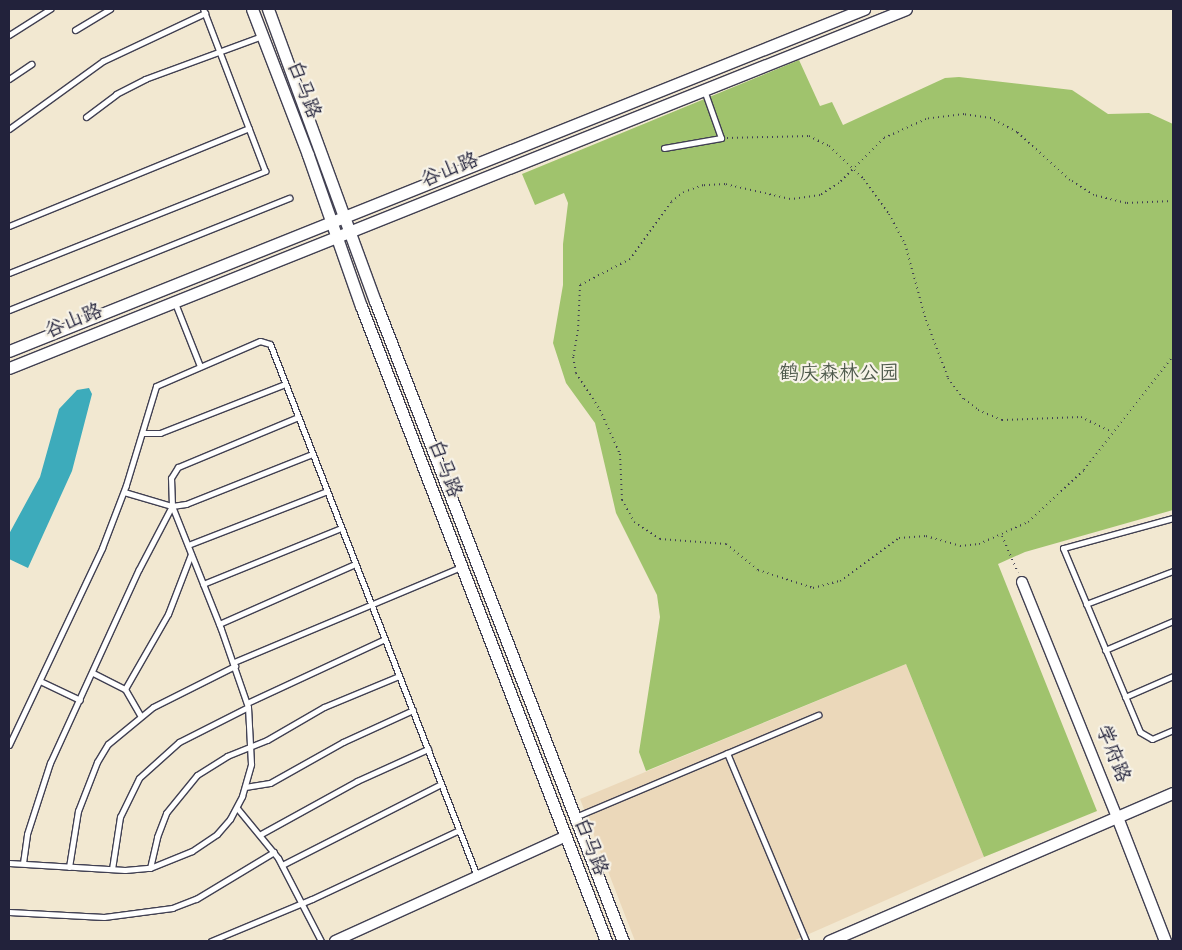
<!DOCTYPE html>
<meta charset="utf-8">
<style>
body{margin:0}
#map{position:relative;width:1182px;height:950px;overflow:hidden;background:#f2e8d1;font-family:"Indie Flower","LXGW WenKai TC",sans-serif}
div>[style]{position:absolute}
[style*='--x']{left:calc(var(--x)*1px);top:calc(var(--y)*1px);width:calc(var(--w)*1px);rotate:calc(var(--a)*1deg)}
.built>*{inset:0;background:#ebd8ba}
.green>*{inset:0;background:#a0c36d}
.water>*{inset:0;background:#3dabbb}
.path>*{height:2px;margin-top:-1px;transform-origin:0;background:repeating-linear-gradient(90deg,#414052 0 1px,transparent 0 5px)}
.roads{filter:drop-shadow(1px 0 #414052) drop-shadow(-1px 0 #414052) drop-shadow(0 1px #414052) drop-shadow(0 -1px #414052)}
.service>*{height:5px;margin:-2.5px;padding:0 2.5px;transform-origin:2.5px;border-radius:2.5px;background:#fff}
.minor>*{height:10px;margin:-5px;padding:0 5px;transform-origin:5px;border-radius:5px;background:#fff}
.tertiary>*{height:11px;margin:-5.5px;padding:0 5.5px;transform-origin:5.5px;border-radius:5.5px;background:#fff}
span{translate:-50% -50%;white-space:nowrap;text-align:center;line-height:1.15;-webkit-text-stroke:4.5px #f7f3e8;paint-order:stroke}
.street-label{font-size:20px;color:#22223b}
.park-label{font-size:20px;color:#4e5a4c}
.frame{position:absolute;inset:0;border:10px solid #22223b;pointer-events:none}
</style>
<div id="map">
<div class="built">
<div style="clip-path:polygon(906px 664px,984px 857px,793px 941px,635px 941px,580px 799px)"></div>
</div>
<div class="green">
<div style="clip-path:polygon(799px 60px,820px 106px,832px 102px,843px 125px,945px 78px,959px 77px,1072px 90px,1108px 114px,1149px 113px,1173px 124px,1173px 510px,1025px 552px,998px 564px,1097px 811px,984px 857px,906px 664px,646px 771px,639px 752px,660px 617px,657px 595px,616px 513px,595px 423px,566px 383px,553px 343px,563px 285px,563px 244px,568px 203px,564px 193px,535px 205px,522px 174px)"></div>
</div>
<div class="water">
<div style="clip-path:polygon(89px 388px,92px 394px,72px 471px,28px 568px,9px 559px,9px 534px,40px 477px,59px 409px,77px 390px)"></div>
</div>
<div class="path">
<div style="--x:727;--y:138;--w:82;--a:-1.4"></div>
<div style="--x:809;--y:136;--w:22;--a:27"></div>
<div style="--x:829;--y:146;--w:48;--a:43.3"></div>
<div style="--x:864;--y:179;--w:43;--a:54.5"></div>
<div style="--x:889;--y:214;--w:34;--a:62"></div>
<div style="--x:905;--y:244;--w:79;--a:74.6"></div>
<div style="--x:926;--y:320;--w:62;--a:69.2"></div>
<div style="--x:948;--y:378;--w:26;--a:53"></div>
<div style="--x:964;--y:399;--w:18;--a:38"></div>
<div style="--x:978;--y:410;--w:26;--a:23"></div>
<div style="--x:1002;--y:420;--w:79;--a:-2.2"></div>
<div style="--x:1081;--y:417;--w:34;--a:26"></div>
<div style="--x:1173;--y:201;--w:47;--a:177.6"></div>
<div style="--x:1126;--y:203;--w:33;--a:-166"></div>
<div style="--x:1094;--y:195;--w:28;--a:-148"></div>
<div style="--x:1070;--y:180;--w:72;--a:-137.8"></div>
<div style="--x:1017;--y:132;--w:30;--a:-152"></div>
<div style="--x:991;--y:118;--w:27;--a:-172"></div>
<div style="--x:964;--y:114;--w:38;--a:173"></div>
<div style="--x:926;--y:119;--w:46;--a:155.7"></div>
<div style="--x:884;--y:138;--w:64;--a:135"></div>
<div style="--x:839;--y:183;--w:22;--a:148"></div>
<div style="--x:820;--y:195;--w:30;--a:172"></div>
<div style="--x:790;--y:199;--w:67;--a:-167"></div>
<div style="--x:725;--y:184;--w:22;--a:177"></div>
<div style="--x:703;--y:185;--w:20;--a:160"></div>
<div style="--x:684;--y:192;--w:16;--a:142"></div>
<div style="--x:671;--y:202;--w:70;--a:125.7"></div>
<div style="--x:630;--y:259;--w:56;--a:152.5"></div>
<div style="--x:580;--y:285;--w:45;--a:92.5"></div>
<div style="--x:578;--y:330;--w:27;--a:100"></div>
<div style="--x:573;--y:357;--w:16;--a:79"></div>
<div style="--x:576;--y:373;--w:44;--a:57"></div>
<div style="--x:600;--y:410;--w:48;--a:65.6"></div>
<div style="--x:620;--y:454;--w:46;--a:87.5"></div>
<div style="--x:622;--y:500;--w:25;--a:61"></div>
<div style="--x:634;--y:522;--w:31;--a:33"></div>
<div style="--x:660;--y:539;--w:66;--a:4.3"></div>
<div style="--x:726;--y:544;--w:41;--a:39.1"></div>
<div style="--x:758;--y:570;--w:58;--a:18.1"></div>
<div style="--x:813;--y:588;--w:28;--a:-15"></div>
<div style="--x:840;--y:581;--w:73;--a:-36.1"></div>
<div style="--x:899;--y:538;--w:27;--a:-4"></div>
<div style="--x:926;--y:536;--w:35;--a:16"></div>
<div style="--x:960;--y:546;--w:19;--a:-6"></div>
<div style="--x:979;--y:544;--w:54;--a:-24.2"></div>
<div style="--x:1028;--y:522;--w:76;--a:-42.9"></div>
<div style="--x:1084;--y:470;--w:145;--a:-52"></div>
<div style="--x:1002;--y:536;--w:40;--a:66.6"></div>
</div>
<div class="roads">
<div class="service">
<div style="--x:75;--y:30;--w:41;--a:-31"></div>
<div style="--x:9;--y:35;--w:49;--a:-32.4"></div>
<div style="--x:9;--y:79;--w:27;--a:-34"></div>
<div style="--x:86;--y:117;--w:38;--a:-37"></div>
<div style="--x:116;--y:94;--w:33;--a:-27"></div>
<div style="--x:145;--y:79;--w:125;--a:-20.2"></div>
<div style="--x:9;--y:129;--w:116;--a:-35.9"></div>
<div style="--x:103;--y:61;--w:113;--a:-25.2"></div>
<div style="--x:664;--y:148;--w:58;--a:-10"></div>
<div style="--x:721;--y:138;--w:51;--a:-109.5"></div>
<div style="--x:9;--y:226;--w:259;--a:-22.2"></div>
<div style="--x:9;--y:273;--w:276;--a:-21.7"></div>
<div style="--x:265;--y:171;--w:173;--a:-110.9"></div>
<div style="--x:175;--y:303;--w:68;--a:68.4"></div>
<div style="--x:9;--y:310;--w:302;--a:-21.8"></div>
<div style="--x:143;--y:433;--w:17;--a:0"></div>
<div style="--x:160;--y:433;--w:134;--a:-21.4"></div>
<div style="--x:124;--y:492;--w:50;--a:16.3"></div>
<div style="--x:172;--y:506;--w:14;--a:-8"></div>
<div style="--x:186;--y:504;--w:136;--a:-21.6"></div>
<div style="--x:1173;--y:518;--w:114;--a:164.7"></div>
<div style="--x:1063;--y:548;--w:199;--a:67.3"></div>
<div style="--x:1140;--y:732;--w:14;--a:30"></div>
<div style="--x:1152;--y:739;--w:23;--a:-23"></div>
<div style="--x:188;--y:545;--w:149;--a:-21.2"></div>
<div style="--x:203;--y:584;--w:149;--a:-22.1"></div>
<div style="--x:1086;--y:604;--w:93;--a:-20.8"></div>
<div style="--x:219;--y:624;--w:149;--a:-23.8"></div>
<div style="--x:1105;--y:650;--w:74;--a:-23.1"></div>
<div style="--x:234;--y:662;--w:246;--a:-22.7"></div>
<div style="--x:93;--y:673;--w:36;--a:27"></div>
<div style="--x:125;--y:689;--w:30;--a:60"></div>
<div style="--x:40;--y:681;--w:44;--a:25.4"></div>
<div style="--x:125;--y:689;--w:86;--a:-60.2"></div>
<div style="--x:168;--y:614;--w:64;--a:-69"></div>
<div style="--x:1125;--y:697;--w:52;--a:-23.6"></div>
<div style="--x:247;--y:703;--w:152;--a:-24.9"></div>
<div style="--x:9;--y:745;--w:218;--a:-64.7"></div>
<div style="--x:102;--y:548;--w:67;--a:-69.1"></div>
<div style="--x:126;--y:485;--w:103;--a:-73.1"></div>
<div style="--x:156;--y:386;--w:113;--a:-23.4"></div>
<div style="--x:260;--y:341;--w:10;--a:17"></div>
<div style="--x:270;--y:344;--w:571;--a:68.74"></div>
<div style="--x:727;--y:753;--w:204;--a:67.2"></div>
<div style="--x:245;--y:787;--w:25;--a:-9"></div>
<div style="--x:270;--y:783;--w:84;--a:-29.3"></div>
<div style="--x:343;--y:742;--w:77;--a:-24.6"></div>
<div style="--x:237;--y:808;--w:65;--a:50.6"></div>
<div style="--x:278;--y:858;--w:93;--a:62.6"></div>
<div style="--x:575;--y:817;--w:264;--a:-22.8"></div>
<div style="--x:261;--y:834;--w:110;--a:-28.9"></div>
<div style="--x:357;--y:781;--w:78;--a:-24.3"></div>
<div style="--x:9;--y:863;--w:116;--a:3.5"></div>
<div style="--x:125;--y:870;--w:25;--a:-5"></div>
<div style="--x:150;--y:868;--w:45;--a:-22"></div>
<div style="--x:192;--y:851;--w:30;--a:-34"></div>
<div style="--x:217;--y:834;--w:20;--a:-49"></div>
<div style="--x:230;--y:819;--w:26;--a:-62"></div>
<div style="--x:242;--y:796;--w:33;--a:-74"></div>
<div style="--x:251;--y:764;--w:57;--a:-93"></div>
<div style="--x:248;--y:707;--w:83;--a:-109.1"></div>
<div style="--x:221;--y:629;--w:132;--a:-111.7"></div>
<div style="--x:172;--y:506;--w:28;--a:-92"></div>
<div style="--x:171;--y:478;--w:13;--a:-58"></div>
<div style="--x:178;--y:467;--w:130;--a:-22.6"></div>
<div style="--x:23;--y:863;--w:29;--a:-82"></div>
<div style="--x:27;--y:834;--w:75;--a:-72.1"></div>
<div style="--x:50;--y:763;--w:213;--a:-65.4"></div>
<div style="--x:139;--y:569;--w:71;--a:-62.4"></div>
<div style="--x:282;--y:865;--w:178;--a:-27"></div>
<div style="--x:69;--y:867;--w:57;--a:-80.9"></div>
<div style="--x:78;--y:811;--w:53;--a:-68.8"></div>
<div style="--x:97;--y:762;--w:21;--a:-59"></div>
<div style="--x:108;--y:744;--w:58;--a:-39.4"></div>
<div style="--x:153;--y:707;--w:92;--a:-26.6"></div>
<div style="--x:150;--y:868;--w:32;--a:-77"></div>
<div style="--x:157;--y:837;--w:26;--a:-69"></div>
<div style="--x:166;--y:813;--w:49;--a:-50.8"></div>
<div style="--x:197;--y:775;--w:36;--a:-32"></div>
<div style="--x:227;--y:756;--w:43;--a:-21.8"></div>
<div style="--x:267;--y:740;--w:66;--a:-30.1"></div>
<div style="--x:324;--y:707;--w:81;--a:-22.5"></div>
<div style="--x:112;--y:869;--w:53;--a:-81.3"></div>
<div style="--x:120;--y:817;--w:43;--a:-64"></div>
<div style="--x:139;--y:778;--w:54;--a:-42"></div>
<div style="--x:179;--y:742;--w:77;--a:-26.9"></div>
<div style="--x:9;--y:912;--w:95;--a:3"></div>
<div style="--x:104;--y:917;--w:69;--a:-7.5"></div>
<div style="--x:172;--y:908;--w:26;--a:-21"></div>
<div style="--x:196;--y:899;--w:91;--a:-31.1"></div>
<div style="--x:211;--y:941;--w:109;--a:-22.6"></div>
<div style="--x:312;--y:899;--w:162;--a:-25.1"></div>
</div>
<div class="minor">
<div style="--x:1022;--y:582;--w:253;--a:68"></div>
<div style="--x:335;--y:941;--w:254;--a:-24.4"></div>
</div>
<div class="tertiary">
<div style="--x:252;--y:9;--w:156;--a:69"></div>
<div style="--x:308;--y:155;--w:160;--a:70.7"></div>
<div style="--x:361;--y:306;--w:681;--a:68.9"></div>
<div style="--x:268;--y:9;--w:311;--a:69.9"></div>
<div style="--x:375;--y:301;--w:686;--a:68.82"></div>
<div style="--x:9;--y:351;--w:921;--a:-21.8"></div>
<div style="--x:9;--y:368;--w:966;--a:-21.81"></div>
<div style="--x:1117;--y:817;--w:133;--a:68.8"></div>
<div style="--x:829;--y:941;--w:374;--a:-23.3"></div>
</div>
</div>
<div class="street-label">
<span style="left:303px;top:90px;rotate:69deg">白马路</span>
<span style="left:450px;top:171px;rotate:-22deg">谷山路</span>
<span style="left:74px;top:322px;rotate:-22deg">谷山路</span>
<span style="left:444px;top:469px;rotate:69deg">白马路</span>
<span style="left:1112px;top:754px;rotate:68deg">学府路</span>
<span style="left:590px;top:847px;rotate:69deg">白马路</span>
</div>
<div class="park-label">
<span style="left:839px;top:374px">鹤庆森林公园</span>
</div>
<div class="frame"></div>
</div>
